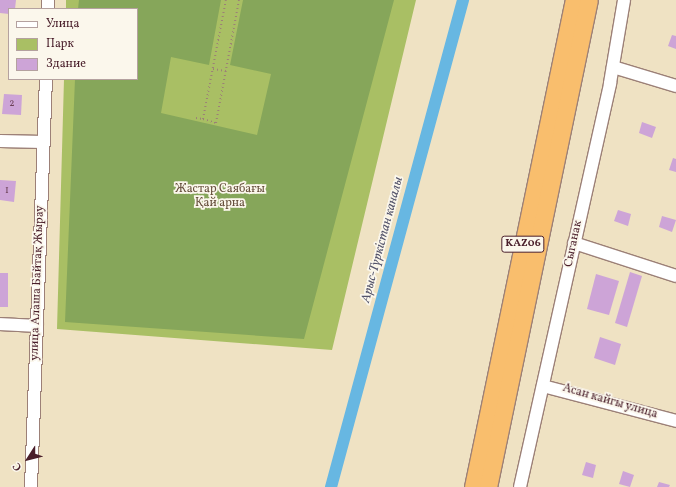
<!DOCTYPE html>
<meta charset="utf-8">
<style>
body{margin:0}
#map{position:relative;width:676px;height:487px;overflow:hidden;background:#efe2c3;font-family:Vollkorn,serif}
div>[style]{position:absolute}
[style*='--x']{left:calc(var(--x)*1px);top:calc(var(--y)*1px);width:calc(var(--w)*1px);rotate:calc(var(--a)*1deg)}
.green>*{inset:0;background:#a9bf64}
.forest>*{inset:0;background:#86a65a}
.canal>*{height:12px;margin:-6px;padding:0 6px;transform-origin:6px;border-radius:6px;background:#67b7e2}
.building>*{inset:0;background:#cda4d7}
.path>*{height:2px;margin-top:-1px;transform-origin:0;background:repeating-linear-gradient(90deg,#9c8077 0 1px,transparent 0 4px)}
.roads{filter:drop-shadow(1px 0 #9c8077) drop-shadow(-1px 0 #9c8077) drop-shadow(0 1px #9c8077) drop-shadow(0 -1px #9c8077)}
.minor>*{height:12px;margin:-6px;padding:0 6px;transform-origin:6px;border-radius:6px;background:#fff}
.highway>*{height:17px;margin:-8.5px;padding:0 8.5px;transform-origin:8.5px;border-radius:8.5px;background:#f9be6d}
span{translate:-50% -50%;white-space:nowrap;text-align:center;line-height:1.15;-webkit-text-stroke:3.5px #fbf7ec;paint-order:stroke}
.number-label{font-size:10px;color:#6b4056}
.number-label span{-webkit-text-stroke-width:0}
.shield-label span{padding:1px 3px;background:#fbf7ec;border:1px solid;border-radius:3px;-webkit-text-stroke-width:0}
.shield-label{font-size:11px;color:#4a1f2b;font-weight:700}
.park-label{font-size:12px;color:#664f3c}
.street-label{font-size:12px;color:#4a1f2b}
.water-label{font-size:13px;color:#54546b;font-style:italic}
.legend{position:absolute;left:8px;top:8px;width:130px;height:72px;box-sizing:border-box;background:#fbf7ec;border:1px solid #b4a19f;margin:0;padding:5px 7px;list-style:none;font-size:12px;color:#4a1f2b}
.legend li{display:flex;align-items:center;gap:8px;height:20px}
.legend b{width:20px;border:1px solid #b4a19f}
.north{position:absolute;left:8px;top:439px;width:40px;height:40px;-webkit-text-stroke:3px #fbf7ec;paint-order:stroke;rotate:234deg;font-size:11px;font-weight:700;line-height:16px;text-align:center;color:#4a1f2b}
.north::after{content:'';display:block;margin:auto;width:14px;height:18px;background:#4a1f2b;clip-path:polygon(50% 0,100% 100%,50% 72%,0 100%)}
</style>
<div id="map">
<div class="green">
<div style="clip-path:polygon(66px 0,416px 0,332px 350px,57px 329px,64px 79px,137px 79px,137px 9px,66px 9px)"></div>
</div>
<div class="forest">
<div style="clip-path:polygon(79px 0,221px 0,209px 65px,171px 57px,161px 113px,257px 135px,271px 74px,230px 65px,243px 0,394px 0,304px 339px,65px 322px,75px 79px,137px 79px,137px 9px,78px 9px)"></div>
</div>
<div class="canal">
<div style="--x:331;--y:487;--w:505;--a:-74.83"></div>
</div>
<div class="building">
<div style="clip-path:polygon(0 0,16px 0,15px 9px,9px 9px,9px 14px,0 13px)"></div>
<div style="clip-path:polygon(672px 35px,676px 36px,676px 49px,668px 46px)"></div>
<div style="clip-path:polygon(4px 94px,22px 95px,21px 115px,2px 114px)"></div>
<div style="clip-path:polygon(642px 122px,656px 127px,652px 138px,639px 133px)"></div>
<div style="clip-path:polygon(673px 158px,676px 159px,676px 172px,669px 170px)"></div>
<div style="clip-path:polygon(0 180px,16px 181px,14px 202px,0 200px)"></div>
<div style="clip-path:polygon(618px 210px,631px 214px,628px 226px,614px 221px)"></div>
<div style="clip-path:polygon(662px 216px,676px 220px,672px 232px,659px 227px)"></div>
<div style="clip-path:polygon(630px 272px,642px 276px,627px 327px,615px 323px)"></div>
<div style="clip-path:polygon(0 273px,8px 273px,8px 307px,0 307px)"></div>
<div style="clip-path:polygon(596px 274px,619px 281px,609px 315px,587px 309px)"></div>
<div style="clip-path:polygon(600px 337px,621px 344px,615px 365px,594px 358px)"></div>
<div style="clip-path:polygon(586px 462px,596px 465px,593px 478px,582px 475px)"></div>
<div style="clip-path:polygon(623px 471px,634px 475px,630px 487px,619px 484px)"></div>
<div style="clip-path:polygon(659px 482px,670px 485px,669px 487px,657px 487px)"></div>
</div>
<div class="path">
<div style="--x:213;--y:69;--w:13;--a:9"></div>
<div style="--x:196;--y:118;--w:7;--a:8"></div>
<div style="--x:203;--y:119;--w:121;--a:-79.1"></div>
<div style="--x:203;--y:119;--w:14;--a:17"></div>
<div style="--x:216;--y:123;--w:125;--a:-79.4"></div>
</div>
<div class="roads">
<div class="minor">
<div style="--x:48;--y:9;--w:9;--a:-90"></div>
<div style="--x:613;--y:67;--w:66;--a:16.8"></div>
<div style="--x:0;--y:141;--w:43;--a:1.3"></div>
<div style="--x:574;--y:243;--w:107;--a:17.9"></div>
<div style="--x:0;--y:324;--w:37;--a:3"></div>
<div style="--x:543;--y:386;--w:138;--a:14.7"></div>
<div style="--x:31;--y:487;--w:408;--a:-87.9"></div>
<div style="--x:520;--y:487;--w:414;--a:-77.4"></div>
<div style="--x:610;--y:83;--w:84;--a:-80.4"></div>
</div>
<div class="highway">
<div style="--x:473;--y:487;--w:497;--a:-78.3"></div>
<div style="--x:488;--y:487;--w:497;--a:-78.3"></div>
</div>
</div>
<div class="number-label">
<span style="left:12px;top:104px">2</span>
<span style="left:7px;top:191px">1</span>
</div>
<div class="shield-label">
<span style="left:523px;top:244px">KАZ06</span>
</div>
<div class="park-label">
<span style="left:220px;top:197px">Жастар Саябағы<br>Қай арна</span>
</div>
<div class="street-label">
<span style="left:574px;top:244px;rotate:-78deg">Сыганак</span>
<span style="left:38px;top:283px;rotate:-88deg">улица Алаша Байтақ Жырау</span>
<span style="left:610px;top:402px;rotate:16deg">Асан кайгы улица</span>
</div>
<div class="water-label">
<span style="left:383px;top:240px;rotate:-75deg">Арыс-Түркістан каналы</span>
</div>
<ul class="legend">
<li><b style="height:5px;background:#fff"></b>Улица</li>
<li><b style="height:11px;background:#a9bf64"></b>Парк</li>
<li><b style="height:11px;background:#cda4d7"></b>Здание</li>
</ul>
<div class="north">С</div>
</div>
